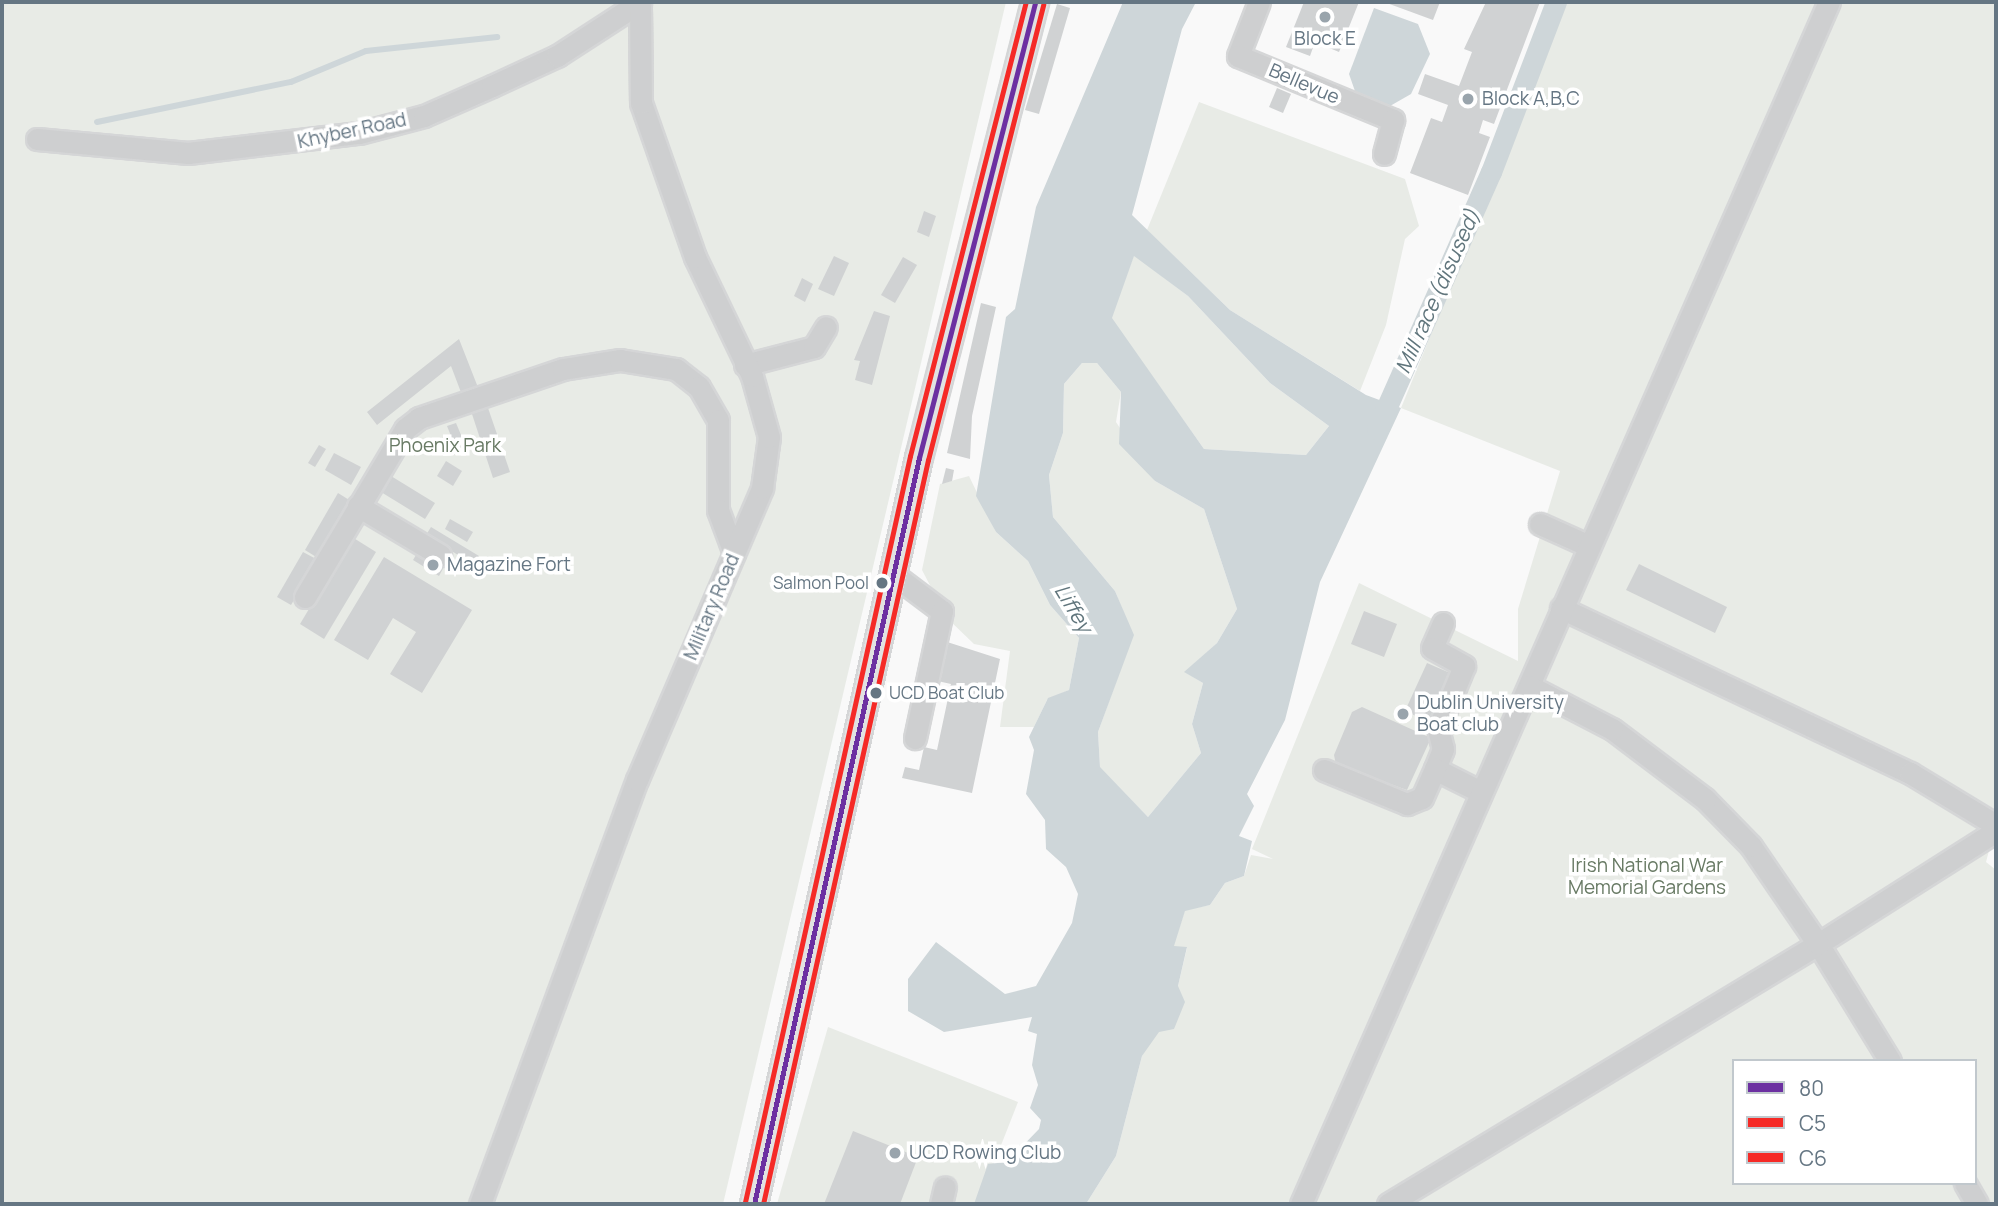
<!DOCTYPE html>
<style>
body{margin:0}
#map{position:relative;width:1998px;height:1206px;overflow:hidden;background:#f9f9f9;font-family:Manrope,sans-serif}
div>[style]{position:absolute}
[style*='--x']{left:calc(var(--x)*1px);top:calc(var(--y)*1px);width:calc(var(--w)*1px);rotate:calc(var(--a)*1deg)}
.green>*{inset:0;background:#e8ebe6}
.water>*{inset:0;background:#ced6d9}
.stream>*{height:6px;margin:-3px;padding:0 3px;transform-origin:3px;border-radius:3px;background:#ced6d9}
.canal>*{height:21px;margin:-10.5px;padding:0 10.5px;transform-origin:10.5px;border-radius:10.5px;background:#ced6d9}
.building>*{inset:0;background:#d0d2d3}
.roads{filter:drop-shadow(2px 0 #d5d6d7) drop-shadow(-2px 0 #d5d6d7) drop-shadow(0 2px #d5d6d7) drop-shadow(0 -2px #d5d6d7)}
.minor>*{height:21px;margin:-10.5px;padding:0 10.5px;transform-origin:10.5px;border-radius:10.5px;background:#cecfd0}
.major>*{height:26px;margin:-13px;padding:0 13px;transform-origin:13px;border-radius:13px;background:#e1e2e2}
.bus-1>*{height:5px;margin:-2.5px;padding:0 2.5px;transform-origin:2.5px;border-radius:2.5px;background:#6c30a1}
.bus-2>*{height:5px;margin:-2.5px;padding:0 2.5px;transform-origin:2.5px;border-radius:2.5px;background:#f52a26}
.bus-3>*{height:5px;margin:-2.5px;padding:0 2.5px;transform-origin:2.5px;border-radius:2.5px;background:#f52a26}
.dots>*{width:19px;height:19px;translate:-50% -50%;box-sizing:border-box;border:4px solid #fff;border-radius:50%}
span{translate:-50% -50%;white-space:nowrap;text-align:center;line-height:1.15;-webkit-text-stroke:7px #fff;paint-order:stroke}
.bus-label{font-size:17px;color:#657683}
.right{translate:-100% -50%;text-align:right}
.left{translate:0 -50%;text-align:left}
.poi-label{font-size:19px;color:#657683}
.street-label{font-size:19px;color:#657683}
.park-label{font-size:19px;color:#687a64}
.water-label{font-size:21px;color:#60757c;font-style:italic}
.frame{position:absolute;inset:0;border:4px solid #657683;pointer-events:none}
.legend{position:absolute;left:1732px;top:1059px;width:245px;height:126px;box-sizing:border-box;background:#fff;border:2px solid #c1c8cd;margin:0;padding:9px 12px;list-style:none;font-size:21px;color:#657683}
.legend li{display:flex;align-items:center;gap:14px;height:35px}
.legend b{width:35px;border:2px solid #c1c8cd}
</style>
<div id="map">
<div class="green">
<div style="clip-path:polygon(2px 2px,1006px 2px,723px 1204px,2px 1204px)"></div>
<div style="clip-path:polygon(evenodd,1996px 2px,1996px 824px,1986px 862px,1996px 870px,1996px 1204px,1086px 1204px,1116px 1156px,1142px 1056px,1178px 986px,1187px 948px,1173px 947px,1185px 910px,1210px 905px,1225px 883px,1244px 876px,1251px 855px,1273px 859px,1252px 849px,1359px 583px,1518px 661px,1518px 609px,1560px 471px,1401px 408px,1566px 4px,1996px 2px,1734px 1061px,1975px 1061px,1975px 1183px,1734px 1183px,1734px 1061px)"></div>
<div style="clip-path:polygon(1199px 102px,1405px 179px,1419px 226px,1405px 239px,1386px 325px,1360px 391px,1230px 310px,1147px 230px)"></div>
<div style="clip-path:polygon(1134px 255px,1188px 296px,1270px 383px,1329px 426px,1306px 455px,1204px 449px,1111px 318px)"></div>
<div style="clip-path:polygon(1082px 363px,1097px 363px,1121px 392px,1116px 422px,1155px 481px,1204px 509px,1237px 609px,1217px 643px,1185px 672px,1203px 683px,1192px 724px,1201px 753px,1148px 817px,1100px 768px,1098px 732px,1133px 635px,1115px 591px,1053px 517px,1049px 475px,1063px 433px,1064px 384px)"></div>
<div style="clip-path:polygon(969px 476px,996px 532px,1028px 561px,1050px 605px,1079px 638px,1069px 690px,1047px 700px,1034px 727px,1000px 727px,1010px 651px,974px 644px,947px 618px,922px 570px,940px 484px)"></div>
<div style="clip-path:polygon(828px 1027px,1018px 1102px,978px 1204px,777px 1204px)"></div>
</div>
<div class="water">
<div style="clip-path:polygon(evenodd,1123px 2px,1196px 2px,1182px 29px,1132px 215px,1230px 310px,1366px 395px,1401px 408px,1320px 582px,1285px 720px,1247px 794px,1254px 806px,1239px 836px,1252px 841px,1244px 876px,1225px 883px,1210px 905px,1185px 911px,1174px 946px,1187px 947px,1178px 986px,1185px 1002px,1174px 1029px,1159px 1032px,1142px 1056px,1116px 1156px,1086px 1204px,974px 1204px,988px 1164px,1007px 1162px,1039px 1129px,1041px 1120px,1030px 1108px,1038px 1085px,1032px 1065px,1037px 1034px,1028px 1031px,1032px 1017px,944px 1032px,908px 1011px,908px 979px,936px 942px,1005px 994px,1036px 986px,1072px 923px,1078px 894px,1066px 867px,1046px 849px,1045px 820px,1026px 794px,1034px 750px,1029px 737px,1048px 698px,1069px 690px,1079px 638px,1050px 605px,1028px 561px,996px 532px,976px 496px,1006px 317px,1015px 309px,1036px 207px,1123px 2px,1134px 256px,1188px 296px,1270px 383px,1329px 426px,1306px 455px,1204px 449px,1112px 318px,1134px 256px,1123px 2px,1082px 363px,1097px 363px,1121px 392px,1119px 444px,1155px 481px,1204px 509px,1237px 609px,1217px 643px,1184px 672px,1203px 683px,1192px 724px,1201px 753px,1148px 817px,1100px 767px,1098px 732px,1134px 635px,1115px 591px,1053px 517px,1049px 475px,1063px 433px,1064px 384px,1082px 363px)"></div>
<div style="clip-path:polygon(1374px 8px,1418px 24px,1430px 54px,1411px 94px,1390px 106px,1356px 94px,1349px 74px)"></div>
</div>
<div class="stream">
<div style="--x:97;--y:122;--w:198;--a:-11.7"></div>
<div style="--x:291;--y:82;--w:81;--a:-22.5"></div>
<div style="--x:366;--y:51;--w:132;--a:-6.1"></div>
</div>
<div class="canal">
<div style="--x:1377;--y:429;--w:281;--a:-66.1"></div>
<div style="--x:1491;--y:172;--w:182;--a:-69.1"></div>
</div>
<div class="building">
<div style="clip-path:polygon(1304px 2px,1359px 2px,1339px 52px,1315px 42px,1310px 56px,1286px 47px)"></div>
<div style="clip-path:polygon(1384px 2px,1440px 2px,1433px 20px)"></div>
<div style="clip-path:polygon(1486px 2px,1540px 2px,1494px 124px,1483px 120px,1479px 133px,1490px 137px,1468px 195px,1410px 173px,1431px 118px,1442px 122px,1448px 105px,1418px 94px,1425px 74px,1459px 86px,1472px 52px,1464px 49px)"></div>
<div style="clip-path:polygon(1057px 4px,1070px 8px,1039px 114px,1025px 110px)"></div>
<div style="clip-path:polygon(1277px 88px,1291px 94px,1283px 113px,1269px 107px)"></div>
<div style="clip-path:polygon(924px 211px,936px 216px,929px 237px,917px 232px)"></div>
<div style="clip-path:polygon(834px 256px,849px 263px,834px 296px,818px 289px)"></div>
<div style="clip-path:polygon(903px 257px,917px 265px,895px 303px,881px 295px)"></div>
<div style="clip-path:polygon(802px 278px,813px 284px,805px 302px,794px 296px)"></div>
<div style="clip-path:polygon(981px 303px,996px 307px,972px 416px,970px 459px,947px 453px)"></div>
<div style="clip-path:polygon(874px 311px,890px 316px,872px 385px,855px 380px,860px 361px,854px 360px)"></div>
<div style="clip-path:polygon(459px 339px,479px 390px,462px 395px,451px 366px,377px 425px,367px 412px)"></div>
<div style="clip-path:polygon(487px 405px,510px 472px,493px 478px,471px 411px)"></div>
<div style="clip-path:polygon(456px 423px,464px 442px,455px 446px,447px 426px)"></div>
<div style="clip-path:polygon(428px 443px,441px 445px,440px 455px,427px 454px)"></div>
<div style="clip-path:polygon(319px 445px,326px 449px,315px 467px,308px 463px)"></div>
<div style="clip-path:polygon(334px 453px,361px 467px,351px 485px,325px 470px)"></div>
<div style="clip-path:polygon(446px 461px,462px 471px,453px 486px,437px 476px)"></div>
<div style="clip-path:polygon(946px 468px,954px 470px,952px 481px,942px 484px)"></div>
<div style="clip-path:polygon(391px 476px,435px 503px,425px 519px,381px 492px)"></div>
<div style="clip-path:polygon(338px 493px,354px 503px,321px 560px,305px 550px)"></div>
<div style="clip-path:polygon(450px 519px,473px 532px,467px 542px,445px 529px)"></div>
<div style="clip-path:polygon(431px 527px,479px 556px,474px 565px,426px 535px)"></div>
<div style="clip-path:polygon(352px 537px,376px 552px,324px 639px,300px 624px)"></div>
<div style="clip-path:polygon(419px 550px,445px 565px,439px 576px,413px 560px)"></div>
<div style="clip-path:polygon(303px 552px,318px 560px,291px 605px,277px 597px)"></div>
<div style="clip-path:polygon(384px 557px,472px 610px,422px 693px,390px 674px,416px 632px,393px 618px,368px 660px,334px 640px)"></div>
<div style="clip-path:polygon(1639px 564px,1727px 607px,1715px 633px,1626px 590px)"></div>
<div style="clip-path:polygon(1364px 611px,1397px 624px,1384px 657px,1351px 644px)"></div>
<div style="clip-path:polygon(941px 640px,1000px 659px,972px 793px,902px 778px,905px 767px,919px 770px,924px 747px,937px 750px,951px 684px,933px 680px)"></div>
<div style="clip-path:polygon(1427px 663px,1450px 673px,1429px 722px,1405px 711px)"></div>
<div style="clip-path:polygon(1362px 707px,1431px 738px,1407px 790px,1336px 765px,1334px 755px,1352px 712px)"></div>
<div style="clip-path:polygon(853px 1131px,918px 1157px,900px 1204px,824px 1204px)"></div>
</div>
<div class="roads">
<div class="minor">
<div style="--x:1259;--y:2;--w:58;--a:111.3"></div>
<div style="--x:1238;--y:56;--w:168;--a:22.4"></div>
<div style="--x:1393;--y:120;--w:35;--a:105"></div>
<div style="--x:37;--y:139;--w:152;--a:5.3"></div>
<div style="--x:188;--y:153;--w:172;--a:-6.7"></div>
<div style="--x:359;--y:133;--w:67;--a:-14.7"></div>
<div style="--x:424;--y:116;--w:74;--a:-23.8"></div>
<div style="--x:492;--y:86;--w:72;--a:-24.8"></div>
<div style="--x:557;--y:56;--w:99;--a:-33"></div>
<div style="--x:745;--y:365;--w:71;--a:-14.6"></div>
<div style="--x:814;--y:347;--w:23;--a:-59"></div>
<div style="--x:358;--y:506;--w:96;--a:30.9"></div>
<div style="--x:1540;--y:524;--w:54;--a:24.2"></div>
<div style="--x:894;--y:575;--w:60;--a:36.9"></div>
<div style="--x:942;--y:611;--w:130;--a:102"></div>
<div style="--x:305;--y:597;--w:196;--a:-59.2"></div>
<div style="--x:405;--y:429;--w:18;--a:-38"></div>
<div style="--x:419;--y:418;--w:152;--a:-18.8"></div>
<div style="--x:563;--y:369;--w:58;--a:-9"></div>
<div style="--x:620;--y:360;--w:57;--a:9.1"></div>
<div style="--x:676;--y:369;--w:29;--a:38"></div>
<div style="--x:699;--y:387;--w:38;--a:60"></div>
<div style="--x:718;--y:420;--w:90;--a:90"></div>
<div style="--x:718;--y:510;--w:46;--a:69.6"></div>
<div style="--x:1561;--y:608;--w:386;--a:25.3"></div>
<div style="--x:1910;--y:773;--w:100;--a:31.2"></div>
<div style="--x:1443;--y:623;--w:27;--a:114"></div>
<div style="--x:1432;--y:648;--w:37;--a:29"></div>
<div style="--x:1464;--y:666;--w:68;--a:112.4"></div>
<div style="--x:1438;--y:729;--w:21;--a:76"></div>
<div style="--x:1443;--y:749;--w:22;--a:112"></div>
<div style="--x:1435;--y:769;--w:51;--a:26.6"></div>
<div style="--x:1324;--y:770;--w:90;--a:22.3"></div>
<div style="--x:1407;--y:804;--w:16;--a:-22"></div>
<div style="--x:1422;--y:798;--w:32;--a:-66"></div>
<div style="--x:1890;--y:1061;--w:137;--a:-121.6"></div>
<div style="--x:1818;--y:944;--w:211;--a:-32.4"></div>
<div style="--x:1965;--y:1183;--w:24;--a:60"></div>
<div style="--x:480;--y:1204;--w:452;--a:-69.7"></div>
<div style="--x:637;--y:780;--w:318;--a:-66.8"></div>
<div style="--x:762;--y:488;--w:51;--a:-82.2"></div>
<div style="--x:769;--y:437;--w:63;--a:-105.6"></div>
<div style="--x:752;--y:376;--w:132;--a:-115.6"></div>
<div style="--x:695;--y:257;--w:163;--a:-109.3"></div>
<div style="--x:641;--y:103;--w:101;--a:-90.6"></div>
<div style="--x:941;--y:1204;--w:17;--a:-77"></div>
<div style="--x:1301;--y:1204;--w:1313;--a:-66.29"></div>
<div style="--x:1388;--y:1204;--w:502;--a:-31.16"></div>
<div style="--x:1818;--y:944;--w:119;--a:-124.4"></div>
<div style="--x:1751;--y:846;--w:66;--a:-134.4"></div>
<div style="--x:1705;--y:799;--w:116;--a:-143"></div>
<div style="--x:1612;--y:729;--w:93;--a:-152.6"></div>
</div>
<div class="major">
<div style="--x:754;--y:1204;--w:764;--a:-77.53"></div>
<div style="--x:919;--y:458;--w:471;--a:-75.7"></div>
</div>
</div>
<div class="bus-1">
<div style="--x:754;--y:1204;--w:764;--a:-77.53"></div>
<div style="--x:919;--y:458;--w:471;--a:-75.7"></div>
</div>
<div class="bus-2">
<div style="--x:763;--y:1204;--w:762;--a:-77.5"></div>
<div style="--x:928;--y:460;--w:470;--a:-75.8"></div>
</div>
<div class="bus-3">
<div style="--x:745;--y:1202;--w:764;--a:-77.53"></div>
<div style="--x:910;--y:456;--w:469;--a:-75.7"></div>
</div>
<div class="dots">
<div style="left:1325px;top:17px;background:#99a4ac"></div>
<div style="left:1468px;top:99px;background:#99a4ac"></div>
<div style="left:433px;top:565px;background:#99a4ac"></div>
<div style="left:882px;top:583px;background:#657683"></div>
<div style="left:876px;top:693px;background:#657683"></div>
<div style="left:1403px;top:714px;background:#99a4ac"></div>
<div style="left:895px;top:1153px;background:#99a4ac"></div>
</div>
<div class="bus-label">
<span class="right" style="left:869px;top:583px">Salmon Pool</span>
<span class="left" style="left:889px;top:693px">UCD Boat Club</span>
</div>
<div class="poi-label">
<span style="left:1325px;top:39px">Block E</span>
<span class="left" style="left:1482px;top:99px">Block A,B,C</span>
<span class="left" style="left:447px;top:565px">Magazine Fort</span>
<span class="left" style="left:1417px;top:714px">Dublin University<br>Boat club</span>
<span class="left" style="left:909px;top:1153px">UCD Rowing Club</span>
</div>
<div class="street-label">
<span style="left:1304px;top:84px;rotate:23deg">Bellevue</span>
<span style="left:352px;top:131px;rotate:-12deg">Khyber Road</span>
<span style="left:712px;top:607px;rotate:-67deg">Military Road</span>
</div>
<div class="park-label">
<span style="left:445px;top:446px">Phoenix Park</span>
<span style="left:1647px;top:877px">Irish National War<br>Memorial Gardens</span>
</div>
<div class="water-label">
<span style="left:1437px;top:291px;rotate:-66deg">Mill race (disused)</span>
<span style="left:1074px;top:608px;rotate:59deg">Liffey</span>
</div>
<div class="frame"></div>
<ul class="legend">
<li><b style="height:9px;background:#6c30a1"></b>80</li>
<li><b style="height:9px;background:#f52a26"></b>C5</li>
<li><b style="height:9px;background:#f52a26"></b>C6</li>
</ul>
</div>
